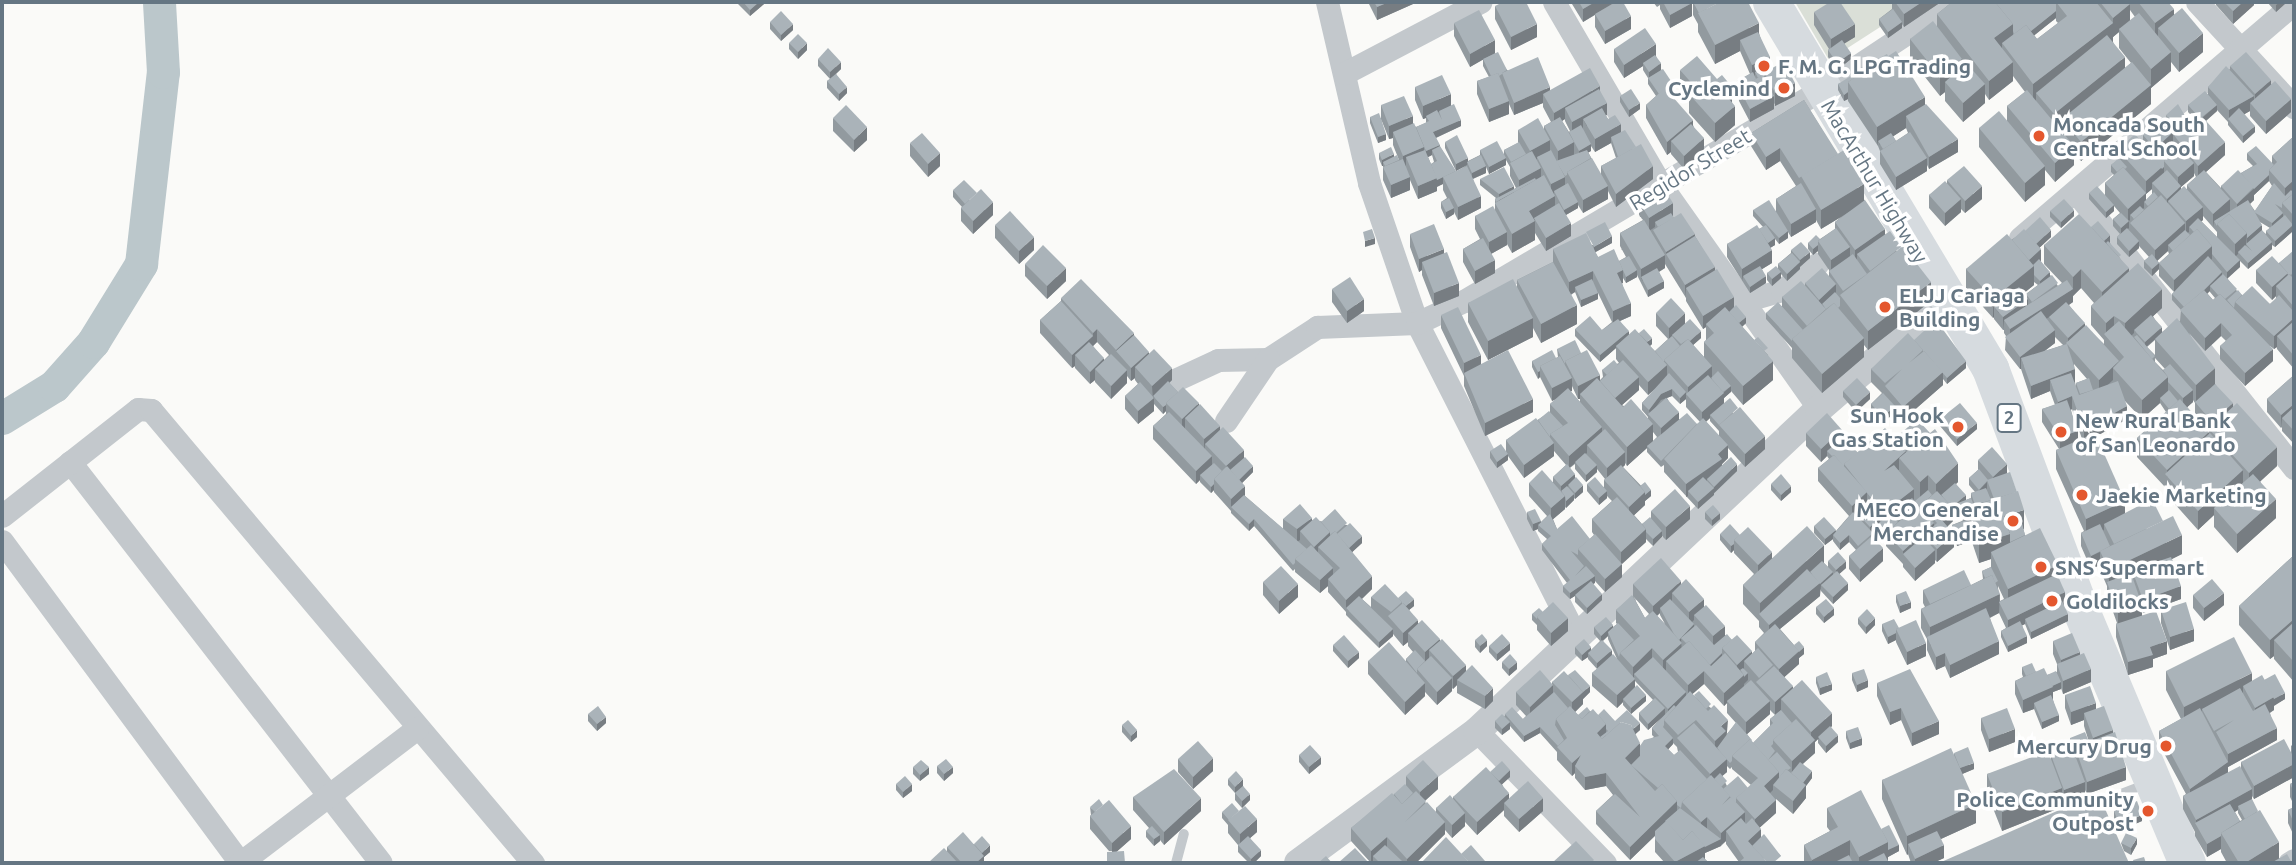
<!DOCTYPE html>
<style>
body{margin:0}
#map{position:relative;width:2296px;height:865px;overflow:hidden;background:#fafaf8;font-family:Ubuntu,sans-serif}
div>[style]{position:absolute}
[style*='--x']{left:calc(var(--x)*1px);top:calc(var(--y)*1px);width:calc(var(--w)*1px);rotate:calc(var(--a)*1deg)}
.green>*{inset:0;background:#dadfd7}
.river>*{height:33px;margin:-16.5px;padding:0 16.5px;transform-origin:16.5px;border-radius:16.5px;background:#bbc7cb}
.service>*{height:10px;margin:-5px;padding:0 5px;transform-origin:5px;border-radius:5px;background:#c3c8cc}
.minor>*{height:23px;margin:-11.5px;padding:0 11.5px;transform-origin:11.5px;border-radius:11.5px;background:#c3c8cc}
.tertiary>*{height:28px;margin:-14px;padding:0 14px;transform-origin:14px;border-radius:14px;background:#c3c8cc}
.trunk>*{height:37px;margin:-18.5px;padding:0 18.5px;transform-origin:18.5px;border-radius:18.5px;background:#d6dbdf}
.wall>*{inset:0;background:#929a9f}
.shaded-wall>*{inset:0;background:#777d82}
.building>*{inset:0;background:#aab3b9}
.dots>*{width:19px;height:19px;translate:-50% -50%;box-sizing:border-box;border:4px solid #fff;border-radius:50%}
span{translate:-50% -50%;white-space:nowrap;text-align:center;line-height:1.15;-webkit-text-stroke:7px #fff;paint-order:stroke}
.shield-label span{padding:2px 5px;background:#fff;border:2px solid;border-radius:5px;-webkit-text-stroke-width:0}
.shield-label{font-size:19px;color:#657683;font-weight:700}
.poi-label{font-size:21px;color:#657683;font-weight:700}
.left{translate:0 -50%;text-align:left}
.right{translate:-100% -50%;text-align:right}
.street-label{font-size:21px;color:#657683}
.frame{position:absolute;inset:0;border:4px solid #657683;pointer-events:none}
</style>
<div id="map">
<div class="green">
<div style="clip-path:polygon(1795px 2px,1919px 2px,1829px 60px)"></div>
</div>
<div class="river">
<div style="--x:2;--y:418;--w:61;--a:-31.6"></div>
<div style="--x:54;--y:386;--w:59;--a:-48.4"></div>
<div style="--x:93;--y:342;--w:92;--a:-58.4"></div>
<div style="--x:141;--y:264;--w:193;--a:-83.5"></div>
<div style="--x:163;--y:72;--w:70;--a:-93.3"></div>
</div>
<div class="service">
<div style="--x:2090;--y:806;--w:61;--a:-21.1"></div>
<div style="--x:1176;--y:863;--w:30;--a:-75"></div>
</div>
<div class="minor">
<div style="--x:1327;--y:2;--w:186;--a:76.9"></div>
<div style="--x:1369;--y:183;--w:148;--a:71.1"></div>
<div style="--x:1417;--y:323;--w:351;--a:63.1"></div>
<div style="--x:1554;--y:2;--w:214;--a:59.7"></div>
<div style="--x:1662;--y:187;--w:272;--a:54.7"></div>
<div style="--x:2197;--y:2;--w:143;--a:47.3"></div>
<div style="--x:1345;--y:73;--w:153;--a:-27.7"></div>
<div style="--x:2076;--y:192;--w:352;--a:51.7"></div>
<div style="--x:2020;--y:238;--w:361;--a:-40.6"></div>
<div style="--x:1744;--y:301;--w:40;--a:-16"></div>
<div style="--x:1782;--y:290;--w:44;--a:-36.6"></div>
<div style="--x:1175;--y:380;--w:47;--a:-24.9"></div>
<div style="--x:1218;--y:360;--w:50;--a:-1.1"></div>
<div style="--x:1268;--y:359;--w:59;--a:-33.1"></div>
<div style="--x:1317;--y:327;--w:100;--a:-2.3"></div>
<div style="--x:1417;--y:323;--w:52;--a:-25.1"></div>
<div style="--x:1464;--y:301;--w:415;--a:-30.6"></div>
<div style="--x:1821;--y:90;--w:159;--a:-33.5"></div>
<div style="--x:1226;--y:421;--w:75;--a:-55.9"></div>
<div style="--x:70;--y:462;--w:507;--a:52.2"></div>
<div style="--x:2;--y:516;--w:173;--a:-38.2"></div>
<div style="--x:138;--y:409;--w:13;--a:4"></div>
<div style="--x:151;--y:410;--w:593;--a:49.86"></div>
<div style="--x:2;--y:541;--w:400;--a:53.5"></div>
<div style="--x:1477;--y:731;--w:184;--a:45.9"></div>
<div style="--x:240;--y:863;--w:223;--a:-37.3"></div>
<div style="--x:2289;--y:863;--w:6;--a:-31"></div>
</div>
<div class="tertiary">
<div style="--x:1298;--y:863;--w:222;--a:-36.4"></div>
<div style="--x:1477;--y:731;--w:470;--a:-43.3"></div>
<div style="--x:1819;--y:409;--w:168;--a:-40.9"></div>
</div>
<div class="trunk">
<div style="--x:1771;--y:2;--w:427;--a:59.1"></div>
<div style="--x:1990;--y:368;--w:254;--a:69.5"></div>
<div style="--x:2079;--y:606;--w:279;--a:67.2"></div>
</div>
<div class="wall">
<div style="clip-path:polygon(736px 2px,764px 2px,764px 4px,750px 16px)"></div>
<div style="clip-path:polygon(1368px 2px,1413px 2px,1413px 4px,1377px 20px)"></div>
<div style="clip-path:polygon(1572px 2px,1615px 2px,1631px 29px,1605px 44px,1595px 27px,1595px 15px,1583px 22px,1572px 4px)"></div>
<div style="clip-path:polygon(1653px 2px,1691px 2px,1692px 16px,1670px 28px,1660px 9px,1660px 5px,1657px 7px)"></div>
<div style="clip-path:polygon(1693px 2px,1759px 33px,1770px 69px,1795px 96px,1775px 106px,1774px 103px,1774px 109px,1750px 122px,1739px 101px,1737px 81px,1750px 74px,1740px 51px,1715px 64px,1698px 32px,1698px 24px,1693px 15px)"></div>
<div style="clip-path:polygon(1892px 2px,1941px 2px,1904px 27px,1902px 24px,1902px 28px,1888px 38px,1879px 25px,1879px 19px,1892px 9px)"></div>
<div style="clip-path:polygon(evenodd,1952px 2px,2168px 2px,2174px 14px,2203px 52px,2179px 72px,2171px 62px,2171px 71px,2151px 88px,2151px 104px,2081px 161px,2074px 153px,2074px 165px,2055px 182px,2045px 170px,2045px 185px,2025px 202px,1979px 147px,1979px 128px,2007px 121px,2007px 106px,2025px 92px,2013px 76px,2013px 81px,1989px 100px,1985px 94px,1985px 103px,1963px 122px,1945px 101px,1945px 92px,1940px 96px,1910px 58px,1910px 39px,1937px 27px,1937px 14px,1952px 2px,2130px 10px,2135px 17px,2130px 21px,2130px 10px,1952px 2px,2056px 18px,2056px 21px,2058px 23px,2037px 39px,2034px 35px,2056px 18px,1952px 2px,2119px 32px,2119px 48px,2131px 63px,2125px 68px,2113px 42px,2113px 37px,2119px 32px)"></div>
<div style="clip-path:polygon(2216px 2px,2254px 2px,2254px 5px,2233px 24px,2216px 5px)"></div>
<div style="clip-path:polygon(2267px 2px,2287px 2px,2276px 12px)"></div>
<div style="clip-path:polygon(1495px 6px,1537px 37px,1511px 50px,1495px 19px)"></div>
<div style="clip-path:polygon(1814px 12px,1855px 37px,1844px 43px,1851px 59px,1837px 70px,1828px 57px,1828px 50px,1829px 49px,1814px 25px)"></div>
<div style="clip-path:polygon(770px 22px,793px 30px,781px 41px,770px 29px)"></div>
<div style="clip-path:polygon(evenodd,1454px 23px,1495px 53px,1507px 70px,1550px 91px,1600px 91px,1606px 116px,1608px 119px,1621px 132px,1653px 179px,1616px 207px,1608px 191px,1608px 199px,1583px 213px,1578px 205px,1578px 208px,1566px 215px,1571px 236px,1546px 251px,1535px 233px,1535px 240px,1512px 253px,1507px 244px,1507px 245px,1491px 254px,1495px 273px,1475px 284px,1463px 262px,1463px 249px,1480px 239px,1475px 229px,1475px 216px,1495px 211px,1495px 199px,1496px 198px,1480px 185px,1480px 179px,1514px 189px,1516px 188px,1510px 176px,1510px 167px,1506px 160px,1506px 165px,1489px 174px,1486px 167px,1486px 173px,1473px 179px,1481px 208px,1458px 220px,1454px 212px,1454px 214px,1446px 219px,1441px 208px,1441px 202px,1447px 198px,1443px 190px,1443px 184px,1437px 186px,1437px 191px,1418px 199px,1410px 180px,1410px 190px,1391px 198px,1383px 180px,1383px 166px,1382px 166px,1379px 159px,1379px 153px,1394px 157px,1399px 160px,1393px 145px,1393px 138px,1389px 139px,1381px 119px,1386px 140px,1378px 143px,1370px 123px,1370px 117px,1381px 118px,1381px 105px,1413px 124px,1416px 127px,1426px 123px,1426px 118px,1423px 119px,1415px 100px,1415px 87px,1451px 106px,1461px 126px,1436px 138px,1440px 147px,1456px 172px,1467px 165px,1456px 171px,1445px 148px,1445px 142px,1468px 161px,1480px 155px,1480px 150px,1504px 154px,1504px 150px,1518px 143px,1518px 130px,1544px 130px,1544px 126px,1551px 122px,1543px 107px,1543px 103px,1514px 115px,1509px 104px,1509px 114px,1489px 122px,1477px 94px,1477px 81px,1489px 77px,1483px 66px,1483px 59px,1470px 67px,1454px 36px,1454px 23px,1565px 119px,1565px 121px,1570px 131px,1569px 132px,1562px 121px,1565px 119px,1454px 23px,1611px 143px,1616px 158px,1601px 166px,1601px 175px,1588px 152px,1591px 151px,1591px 146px,1595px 152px,1611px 143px,1454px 23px,1432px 155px,1434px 162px,1431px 164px,1428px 157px,1432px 155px)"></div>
<div style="clip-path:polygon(789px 43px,807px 50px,798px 59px,789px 49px)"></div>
<div style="clip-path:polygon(1614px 49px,1656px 56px,1661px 69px,1673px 91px,1669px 93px,1693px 125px,1704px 151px,1684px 169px,1671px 154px,1671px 152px,1667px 155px,1646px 118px,1646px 105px,1656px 96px,1648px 84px,1648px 78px,1643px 70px,1643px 66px,1624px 78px,1614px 62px)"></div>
<div style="clip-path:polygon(818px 59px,841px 69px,836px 74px,847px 93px,839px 101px,827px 88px,827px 81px,830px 79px,818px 66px)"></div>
<div style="clip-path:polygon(evenodd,1876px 60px,1925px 105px,1958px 152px,1929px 169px,1927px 165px,1927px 171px,1896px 190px,1880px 164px,1880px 151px,1878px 146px,1848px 101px,1848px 99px,1844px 101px,1838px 90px,1838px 84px,1856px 77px,1856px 71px,1873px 66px,1876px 64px,1876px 60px,1906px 128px,1908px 133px,1896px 141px,1893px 136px,1906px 128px)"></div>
<div style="clip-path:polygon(evenodd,2230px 66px,2271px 84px,2291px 112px,2266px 134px,2250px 116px,2250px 111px,2244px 114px,2255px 132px,2243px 143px,2228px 125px,2228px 122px,2217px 110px,2217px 111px,2206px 121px,2225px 155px,2206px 172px,2221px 188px,2221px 186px,2241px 173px,2253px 166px,2247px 160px,2247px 153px,2272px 163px,2272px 156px,2294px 136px,2294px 229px,2293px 228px,2293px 231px,2275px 247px,2272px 245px,2272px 249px,2248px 269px,2240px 261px,2240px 267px,2227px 278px,2237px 291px,2242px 295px,2270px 304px,2276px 299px,2276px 296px,2272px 300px,2256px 283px,2256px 270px,2279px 263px,2294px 251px,2294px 369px,2277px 349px,2277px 347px,2274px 349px,2270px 346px,2273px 361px,2245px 386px,2220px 359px,2220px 346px,2226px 341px,2221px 336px,2205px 351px,2189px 333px,2215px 384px,2277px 466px,2260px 481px,2276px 518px,2237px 553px,2214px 527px,2214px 515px,2198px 530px,2165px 493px,2165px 487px,2137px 457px,2137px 438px,2166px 412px,2160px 403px,2142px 419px,2125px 401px,2127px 419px,2097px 436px,2125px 513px,2182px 554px,2172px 559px,2181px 599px,2143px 613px,2142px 610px,2142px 615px,2167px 654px,2153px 659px,2153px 667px,2128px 675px,2116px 637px,2116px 624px,2117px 623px,2107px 595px,2107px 586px,2100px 570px,2100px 565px,2091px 569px,2081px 546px,2081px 533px,2084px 531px,2056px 469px,2056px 450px,2059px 449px,2042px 422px,2042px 409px,2055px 405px,2050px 391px,2031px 399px,2021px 369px,2020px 369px,2005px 350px,2006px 336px,2004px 333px,2004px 330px,2003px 330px,1994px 319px,1994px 317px,1993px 318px,1966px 288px,1966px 269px,2025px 231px,2051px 237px,2040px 247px,2041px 262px,2058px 286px,2062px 283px,2044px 264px,2044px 245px,2091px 227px,2110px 242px,2110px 243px,2129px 272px,2162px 308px,2153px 316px,2162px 332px,2180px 321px,2181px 310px,2172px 300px,2172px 294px,2174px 292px,2159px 276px,2159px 269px,2152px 276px,2144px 268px,2144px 261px,2149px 257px,2139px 246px,2139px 248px,2129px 257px,2117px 244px,2117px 237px,2120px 234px,2113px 226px,2113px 219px,2120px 213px,2114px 206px,2114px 211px,2106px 218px,2089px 199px,2089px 193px,2105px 195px,2105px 183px,2114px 175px,2111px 172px,2111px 165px,2118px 160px,2118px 150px,2143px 143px,2143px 135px,2167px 123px,2166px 115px,2188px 121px,2193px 117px,2188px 112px,2188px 105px,2208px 94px,2208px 87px,2230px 69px,2230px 66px,2194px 173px,2196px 177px,2187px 185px,2187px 189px,2181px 189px,2181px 187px,2194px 176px,2194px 173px,2230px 66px,2269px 181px,2272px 186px,2255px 211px,2250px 204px,2254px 200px,2254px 195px,2269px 181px,2230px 66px,2152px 189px,2152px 194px,2146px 200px,2146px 194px,2152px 189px,2230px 66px,2203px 216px,2217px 232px,2217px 237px,2201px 221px,2203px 220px,2203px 216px,2230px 66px,2260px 222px,2270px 228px,2266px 231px,2266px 234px,2262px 231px,2260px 222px,2230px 66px,2168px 251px,2169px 254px,2159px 263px,2157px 260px,2168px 251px,2230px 66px,2034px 282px,2038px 285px,2026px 294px,2026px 296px,2024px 293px,2034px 285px,2034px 282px,2230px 66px,2081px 288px,2094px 303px,2091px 306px,2091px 325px,2104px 340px,2104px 344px,2085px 326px,2069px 305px,2073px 302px,2073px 296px,2081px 288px,2230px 66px,2210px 291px,2210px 292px,2215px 298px,2213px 300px,2207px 293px,2210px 291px,2230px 66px,2055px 337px,2063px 345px,2045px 351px,2055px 343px,2055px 337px,2230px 66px,2155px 340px,2155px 355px,2147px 347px,2155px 340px,2230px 66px,2155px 358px,2165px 369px,2163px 370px,2155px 362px,2155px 358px,2230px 66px,2074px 364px,2087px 379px,2076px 383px,2076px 387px,2075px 382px,2074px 364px,2230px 66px,2193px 400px,2195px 403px,2195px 415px,2209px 431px,2209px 434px,2187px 407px,2193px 402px,2193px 400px,2230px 66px,2072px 409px,2082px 439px,2078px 440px,2071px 410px,2072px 409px)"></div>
<div style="clip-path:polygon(1680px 70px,1732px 102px,1735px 125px,1715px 142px,1689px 113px,1689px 99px,1680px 89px)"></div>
<div style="clip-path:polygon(1620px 96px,1640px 109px,1629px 117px,1620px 102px)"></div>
<div style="clip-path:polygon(1804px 100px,1885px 234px,1931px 301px,1868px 350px,1864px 345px,1864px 357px,1822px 393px,1792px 358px,1792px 348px,1766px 319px,1766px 313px,1782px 306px,1782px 297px,1805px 286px,1805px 283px,1829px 276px,1829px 270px,1818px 254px,1818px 251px,1813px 255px,1808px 249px,1808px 243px,1820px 239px,1835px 229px,1835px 222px,1841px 217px,1821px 229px,1816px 220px,1816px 222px,1791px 237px,1788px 232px,1788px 238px,1779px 244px,1775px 239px,1775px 245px,1770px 248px,1772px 263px,1762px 269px,1766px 283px,1750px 293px,1727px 257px,1727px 244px,1763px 227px,1753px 216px,1753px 210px,1776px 211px,1776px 199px,1796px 186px,1780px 161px,1766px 170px,1751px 146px,1751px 133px)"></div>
<div style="clip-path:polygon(833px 118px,867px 140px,854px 152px,833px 131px)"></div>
<div style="clip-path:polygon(910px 143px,940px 166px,928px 177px,910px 156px)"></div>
<div style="clip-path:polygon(1947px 180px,1982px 199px,1965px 213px,1961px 209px,1961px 212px,1945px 226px,1929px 208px,1929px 195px,1947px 183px)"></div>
<div style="clip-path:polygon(953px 190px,993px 215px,973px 234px,961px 221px,961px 208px,962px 207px,953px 197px)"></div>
<div style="clip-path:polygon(evenodd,1639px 202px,1673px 217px,1695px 236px,1715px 270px,1734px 308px,1746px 323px,1742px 327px,1768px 355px,1773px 380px,1743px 405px,1731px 391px,1724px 398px,1724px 403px,1765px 449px,1745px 467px,1728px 448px,1728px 458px,1722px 464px,1722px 466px,1737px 471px,1698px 509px,1664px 472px,1664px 465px,1661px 467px,1647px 452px,1647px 448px,1627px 466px,1625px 463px,1625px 465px,1623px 467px,1651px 496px,1645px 501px,1645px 505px,1634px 515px,1642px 524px,1651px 518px,1651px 511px,1690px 519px,1666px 540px,1662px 536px,1653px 546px,1646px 539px,1646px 542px,1621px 564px,1622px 577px,1605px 592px,1595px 581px,1593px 584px,1602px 600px,1587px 614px,1575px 602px,1575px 596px,1570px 599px,1563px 592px,1563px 586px,1567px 583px,1542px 550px,1542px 544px,1547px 539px,1538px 531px,1538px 529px,1533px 531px,1527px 519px,1527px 512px,1541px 522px,1547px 516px,1529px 496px,1529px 483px,1553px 482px,1553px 477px,1566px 465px,1554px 451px,1554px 456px,1524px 478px,1508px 456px,1508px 460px,1497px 468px,1490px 458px,1490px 451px,1506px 452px,1506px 440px,1550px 412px,1550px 404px,1556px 399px,1552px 401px,1540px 377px,1538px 379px,1532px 367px,1532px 361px,1556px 358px,1558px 357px,1557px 349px,1581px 353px,1600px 380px,1603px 377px,1602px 370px,1619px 363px,1616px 359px,1616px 348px,1600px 362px,1575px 336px,1575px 329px,1602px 330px,1612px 322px,1598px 293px,1598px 299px,1581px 307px,1575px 292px,1571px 295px,1577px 324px,1541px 343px,1533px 328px,1533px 337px,1488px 360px,1468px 322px,1468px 303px,1517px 288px,1517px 280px,1553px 262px,1553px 249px,1612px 243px,1595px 252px,1598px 257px,1619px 261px,1626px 257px,1620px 246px,1620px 233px,1643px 220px,1639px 215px,1639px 202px,1665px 264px,1686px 298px,1686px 301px,1703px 329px,1706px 327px,1706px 340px,1704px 342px,1704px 357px,1693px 345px,1701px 338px,1685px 324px,1656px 313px,1656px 326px,1668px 339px,1655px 351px,1650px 346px,1652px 344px,1639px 333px,1629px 335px,1620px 321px,1631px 316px,1622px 283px,1623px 283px,1623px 278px,1626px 283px,1637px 277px,1637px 275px,1648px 297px,1664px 288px,1659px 272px,1665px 268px,1665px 264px,1639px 202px,1639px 385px,1648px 395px,1655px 389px,1642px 403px,1642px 410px,1648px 417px,1648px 419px,1622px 405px,1639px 390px,1639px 385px,1639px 202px,1572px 386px,1578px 399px,1580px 399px,1580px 402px,1570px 391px,1572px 391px,1572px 386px,1639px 202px,1672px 396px,1680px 404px,1686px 399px,1686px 397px,1686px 407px,1700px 422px,1697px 424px,1679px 419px,1667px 398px,1672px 396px,1639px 202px,1710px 418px,1710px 421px,1719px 431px,1719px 436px,1706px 422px,1710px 418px,1639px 202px,1653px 432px,1657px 437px,1653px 441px,1653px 432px,1639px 202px,1575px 464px,1575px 469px,1586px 482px,1597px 472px,1597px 469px,1605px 479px,1604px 480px,1604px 487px,1587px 484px,1587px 491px,1599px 505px,1607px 498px,1607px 496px,1612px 501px,1592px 519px,1592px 532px,1594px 535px,1590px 539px,1557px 529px,1553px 519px,1565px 509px,1565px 507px,1566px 508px,1574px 500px,1574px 498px,1575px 499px,1583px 492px,1570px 468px,1575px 464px)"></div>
<div style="clip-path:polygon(2050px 211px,2074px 216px,2061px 228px,2050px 217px)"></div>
<div style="clip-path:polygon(995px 225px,1034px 250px,1019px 264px,995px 238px)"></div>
<div style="clip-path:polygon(1410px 234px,1459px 296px,1434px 306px,1422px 275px,1422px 270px,1419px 272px,1410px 247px)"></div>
<div style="clip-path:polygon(1791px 250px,1810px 258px,1800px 266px,1800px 269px,1787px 281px,1781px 274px,1781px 278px,1772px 286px,1767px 280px,1767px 273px,1778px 269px,1778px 264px,1791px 253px)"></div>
<div style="clip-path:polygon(1025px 264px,1066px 281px,1047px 299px,1025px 276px)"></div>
<div style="clip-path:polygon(1332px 289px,1364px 311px,1347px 323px,1332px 302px)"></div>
<div style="clip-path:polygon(evenodd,1061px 298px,1134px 336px,1172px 380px,1169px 383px,1178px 392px,1199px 406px,1244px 458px,1253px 472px,1242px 483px,1245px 496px,1283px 529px,1283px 519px,1312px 520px,1347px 525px,1362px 543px,1352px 552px,1372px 589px,1362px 599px,1371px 607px,1371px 597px,1398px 598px,1414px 606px,1409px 610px,1418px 623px,1440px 641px,1493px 701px,1485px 709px,1457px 693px,1457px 685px,1453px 689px,1452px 688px,1452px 691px,1437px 705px,1425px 692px,1425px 696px,1405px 715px,1368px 674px,1368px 661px,1406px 661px,1406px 659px,1413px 652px,1408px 646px,1408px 642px,1403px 646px,1393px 634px,1393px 636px,1379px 648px,1346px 615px,1346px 612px,1328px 592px,1328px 586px,1320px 593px,1295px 572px,1295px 569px,1293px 571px,1254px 526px,1249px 531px,1231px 513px,1231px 511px,1214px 492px,1214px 490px,1211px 493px,1200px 482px,1200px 480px,1196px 484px,1153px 439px,1153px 426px,1166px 414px,1166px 411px,1163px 414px,1154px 404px,1154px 411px,1138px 424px,1125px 409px,1125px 396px,1138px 384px,1135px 380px,1135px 378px,1131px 381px,1127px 376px,1127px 383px,1111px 399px,1095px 382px,1095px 380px,1090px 384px,1075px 368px,1075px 366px,1072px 368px,1040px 333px,1040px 320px,1061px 301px,1061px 298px,1097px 342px,1109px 355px,1104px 360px,1093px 346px,1097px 342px)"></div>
<div style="clip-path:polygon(1441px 315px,1481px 364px,1533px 412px,1485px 436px,1464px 386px,1464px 376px,1441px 328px)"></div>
<div style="clip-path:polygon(1914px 340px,1966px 368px,1947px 384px,1943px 379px,1943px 385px,1903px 420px,1895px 411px,1895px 412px,1883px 423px,1871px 410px,1871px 404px,1882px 393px,1871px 382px,1871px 369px)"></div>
<div style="clip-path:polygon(2294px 375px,2294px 444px,2282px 431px,2282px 427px,2281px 428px,2267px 412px,2267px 399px)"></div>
<div style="clip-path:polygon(1843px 391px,1870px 399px,1856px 412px,1843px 397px)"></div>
<div style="clip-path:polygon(1940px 419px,1977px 429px,1957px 446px,1940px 426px)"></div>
<div style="clip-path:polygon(evenodd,1806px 433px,1842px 438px,1858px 453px,1899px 443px,1899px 435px,1958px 482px,1956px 484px,1966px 500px,1971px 498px,1971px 493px,1975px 492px,1969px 485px,1969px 478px,1978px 470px,1978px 460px,2007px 473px,2025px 535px,2058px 576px,2065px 605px,2064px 605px,2068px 621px,2031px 639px,2025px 624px,2022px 625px,2027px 643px,2008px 652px,2001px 637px,2001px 631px,2006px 628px,1999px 613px,1990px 618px,1999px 654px,1950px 678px,1945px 666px,1936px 670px,1927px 650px,1927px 639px,1921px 628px,1921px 609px,1925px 607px,1923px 603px,1923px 590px,1971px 585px,1983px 579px,1982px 571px,1991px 567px,1991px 559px,1979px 563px,1971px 539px,1971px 541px,1957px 546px,1954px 535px,1954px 547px,1937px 562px,1935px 560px,1935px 563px,1915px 581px,1903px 567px,1903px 564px,1886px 546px,1886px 539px,1879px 543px,1873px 536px,1883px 561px,1860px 582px,1849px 569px,1849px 556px,1856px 550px,1849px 542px,1840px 550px,1833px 541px,1833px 539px,1825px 545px,1814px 533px,1814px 526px,1836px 531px,1849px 516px,1818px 481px,1818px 468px,1829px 459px,1827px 456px,1821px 462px,1806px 446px,1806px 433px,1958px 508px,1962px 521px,1952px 525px,1953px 533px,1947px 527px,1953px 521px,1953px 512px,1958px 508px,1806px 433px,1998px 586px,2004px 599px,2000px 601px,1998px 588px,1998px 586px)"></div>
<div style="clip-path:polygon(1771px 484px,1791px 492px,1781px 501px,1771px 490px)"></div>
<div style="clip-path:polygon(1705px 512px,1720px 519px,1712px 526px,1705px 519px)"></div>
<div style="clip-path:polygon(evenodd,1720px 534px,1740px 535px,1772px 558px,1824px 563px,1828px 567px,1828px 561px,1846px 568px,1839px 574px,1848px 590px,1833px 604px,1821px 591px,1821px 589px,1820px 591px,1820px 596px,1780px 629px,1794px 645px,1804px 654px,1799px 658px,1799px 664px,1784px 677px,1793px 689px,1832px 726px,1831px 727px,1838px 742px,1826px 753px,1818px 743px,1818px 739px,1815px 742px,1815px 753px,1803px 764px,1812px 778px,1806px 786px,1806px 798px,1793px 814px,1776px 799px,1776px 813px,1760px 827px,1761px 837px,1781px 856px,1739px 862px,1726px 844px,1726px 841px,1721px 846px,1705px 853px,1705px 859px,1709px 863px,1665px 863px,1655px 852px,1655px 836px,1630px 860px,1596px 824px,1596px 811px,1613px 795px,1606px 786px,1585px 790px,1575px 778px,1575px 773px,1572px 776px,1557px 760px,1557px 752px,1540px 733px,1524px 742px,1510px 726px,1510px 729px,1502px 735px,1495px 728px,1495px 721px,1505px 716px,1505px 714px,1523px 719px,1526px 716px,1516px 705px,1516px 692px,1552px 684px,1552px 682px,1568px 675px,1590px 692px,1583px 699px,1583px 704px,1575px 712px,1578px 715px,1590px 711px,1598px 715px,1640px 730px,1635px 734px,1640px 746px,1654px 737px,1652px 735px,1652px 728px,1664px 715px,1648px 730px,1639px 720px,1639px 713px,1653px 700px,1635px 681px,1635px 688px,1646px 701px,1631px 714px,1623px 705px,1623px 702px,1617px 708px,1592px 686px,1592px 673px,1597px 669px,1588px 659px,1588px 657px,1582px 661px,1575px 654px,1575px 647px,1591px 650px,1600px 641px,1594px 634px,1594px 627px,1613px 627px,1617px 624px,1616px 623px,1616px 610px,1633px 596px,1633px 584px,1681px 584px,1704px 607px,1725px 635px,1752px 654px,1755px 651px,1755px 642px,1764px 633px,1759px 627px,1759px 621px,1743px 604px,1743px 585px,1754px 574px,1734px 553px,1734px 550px,1731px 553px,1720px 540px,1720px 534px,1633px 596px,1649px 614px,1645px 618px,1633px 596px,1720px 534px,1660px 613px,1660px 615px,1665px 624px,1657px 616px,1660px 613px,1720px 534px,1608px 636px,1608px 639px,1617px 659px,1612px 656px,1603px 641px,1608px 636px,1720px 534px,1704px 684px,1724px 706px,1727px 703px,1727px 713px,1736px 723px,1726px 735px,1711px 708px,1692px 694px,1704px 684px,1720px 534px,1770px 710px,1775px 715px,1770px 719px,1770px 726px,1753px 743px,1747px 734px,1770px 714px,1770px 710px,1720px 534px,1673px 743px,1677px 747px,1678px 752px,1674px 755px,1668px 749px,1673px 744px,1673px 743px,1720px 534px,1727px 766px,1730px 769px,1732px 767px,1732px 769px,1751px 785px,1748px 788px,1727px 786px,1722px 776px,1727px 772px,1727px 766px)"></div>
<div style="clip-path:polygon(2294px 555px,2294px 682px,2274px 659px,2274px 656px,2270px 659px,2239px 625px,2239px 606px)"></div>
<div style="clip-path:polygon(1263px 582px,1298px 597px,1279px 614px,1263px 595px)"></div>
<div style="clip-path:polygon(1896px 595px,1911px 608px,1900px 613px,1896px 602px)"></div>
<div style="clip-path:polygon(2193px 595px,2224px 605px,2204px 621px,2193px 608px)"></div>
<div style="clip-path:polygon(1816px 607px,1834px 615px,1824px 623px,1816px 614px)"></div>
<div style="clip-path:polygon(2161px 610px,2194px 641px,2170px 650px,2161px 623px)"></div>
<div style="clip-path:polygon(1543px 612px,1568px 631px,1551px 646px,1537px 630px,1537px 625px,1532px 620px,1532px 614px)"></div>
<div style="clip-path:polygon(1858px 618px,1875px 625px,1866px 634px,1858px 624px)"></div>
<div style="clip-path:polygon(1882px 624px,1899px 628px,1926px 656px,1907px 665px,1896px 642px,1896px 640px,1888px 644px,1882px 631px)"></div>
<div style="clip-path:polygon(1475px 640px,1487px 646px,1480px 653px,1475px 647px)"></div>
<div style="clip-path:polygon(2053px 641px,2080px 655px,2091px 682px,2063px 694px,2061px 688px,2061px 689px,2053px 692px,2053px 700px,2059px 721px,2042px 729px,2034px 709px,2023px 713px,2015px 694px,2015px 681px,2023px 677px,2022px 674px,2022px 667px,2047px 675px,2057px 672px,2057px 664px,2053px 654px)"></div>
<div style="clip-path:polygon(1333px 645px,1359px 658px,1348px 668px,1333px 651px)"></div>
<div style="clip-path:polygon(1489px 646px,1510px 650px,1497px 661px,1489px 652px)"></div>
<div style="clip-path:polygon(1502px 662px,1517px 669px,1509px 676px,1502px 668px)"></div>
<div style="clip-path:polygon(evenodd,2166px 671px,2252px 681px,2264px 680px,2285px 699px,2274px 705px,2274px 710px,2270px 713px,2277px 740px,2228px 767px,2228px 766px,2228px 773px,2241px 768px,2241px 762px,2291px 752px,2291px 746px,2294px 743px,2294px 756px,2292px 754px,2294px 758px,2294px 777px,2254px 799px,2252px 796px,2252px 800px,2279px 858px,2292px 863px,2227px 863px,2221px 852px,2221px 849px,2207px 857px,2195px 836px,2195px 832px,2183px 809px,2183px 796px,2186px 794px,2159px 744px,2159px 731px,2181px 719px,2166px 690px,2166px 671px,2238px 810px,2238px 813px,2242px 820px,2240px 821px,2235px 812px,2238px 810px)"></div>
<div style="clip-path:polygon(1852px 673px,1868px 687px,1857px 692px,1852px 680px)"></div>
<div style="clip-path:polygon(1816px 677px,1832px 690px,1820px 695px,1816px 683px)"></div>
<div style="clip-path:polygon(1877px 683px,1939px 734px,1912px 746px,1901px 720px,1890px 725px,1877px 696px)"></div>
<div style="clip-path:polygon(2065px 695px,2096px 709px,2113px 733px,2126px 780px,2087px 794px,2085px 790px,2085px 795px,2064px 803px,2062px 797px,2062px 807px,2002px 831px,1987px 793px,1987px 774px,2051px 759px,2051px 755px,2071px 747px,2070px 738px,2089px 742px,2084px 726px,2084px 720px,2071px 725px,2065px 708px)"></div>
<div style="clip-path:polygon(588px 714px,606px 723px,597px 731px,588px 721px)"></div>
<div style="clip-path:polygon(1981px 718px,2015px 742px,1989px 752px,1981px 730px)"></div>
<div style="clip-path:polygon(1122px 725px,1137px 737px,1131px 742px,1122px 732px)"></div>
<div style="clip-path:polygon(1846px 731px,1862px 745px,1850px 749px,1846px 738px)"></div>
<div style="clip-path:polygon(1954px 753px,1974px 769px,1962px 774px,1976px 823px,1941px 839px,1944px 858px,1933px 863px,1911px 863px,1908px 854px,1907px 855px,1882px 799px,1882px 780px,1954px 756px)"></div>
<div style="clip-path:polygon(1299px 755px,1321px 764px,1309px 774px,1299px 762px)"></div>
<div style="clip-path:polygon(1178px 759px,1213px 771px,1193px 789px,1178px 772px)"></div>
<div style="clip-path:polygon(937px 766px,953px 773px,944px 781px,937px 773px)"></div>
<div style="clip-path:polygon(913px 767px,929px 774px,920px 781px,913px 774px)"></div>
<div style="clip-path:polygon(1490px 772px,1510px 777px,1502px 784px,1509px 799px,1543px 811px,1519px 832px,1504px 816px,1504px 810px,1477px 835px,1465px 822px,1465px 826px,1452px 838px,1445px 830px,1445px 834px,1416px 863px,1374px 863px,1373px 862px,1371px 863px,1351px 841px,1351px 828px,1406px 785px,1406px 776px,1438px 789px,1425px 801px,1426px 804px,1436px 812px,1436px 808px,1453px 799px,1453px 797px)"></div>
<div style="clip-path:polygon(1228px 779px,1243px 786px,1250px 800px,1242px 808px,1235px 800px,1235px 793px,1228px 785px)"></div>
<div style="clip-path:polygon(2294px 782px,2294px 805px,2290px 797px,2290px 784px)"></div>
<div style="clip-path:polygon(896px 784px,912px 791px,903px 798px,896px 790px)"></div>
<div style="clip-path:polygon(1133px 797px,1201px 811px,1164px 845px,1160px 840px,1160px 841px,1154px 846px,1146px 837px,1146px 831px,1149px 828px,1133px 810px)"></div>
<div style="clip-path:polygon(1090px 807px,1131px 839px,1117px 851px,1109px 851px,1090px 829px,1090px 816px,1091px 815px)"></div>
<div style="clip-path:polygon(2294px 807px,2294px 836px,2288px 823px,2288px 810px)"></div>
<div style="clip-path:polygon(1827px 808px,1881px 829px,1899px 851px,1888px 857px,1888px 861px,1893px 863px,1804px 863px,1804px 845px,1830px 831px,1827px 827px)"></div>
<div style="clip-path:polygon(2114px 811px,2142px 821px,2119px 831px,2114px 818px)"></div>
<div style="clip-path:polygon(1222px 812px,1257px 832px,1250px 838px,1261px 856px,1254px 863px,1249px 863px,1238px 852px,1238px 845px,1228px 833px,1228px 825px,1222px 818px)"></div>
<div style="clip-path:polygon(2121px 843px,2137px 844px,2131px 855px,2124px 851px)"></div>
<div style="clip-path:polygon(974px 844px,990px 852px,984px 857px,984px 863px,928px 863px,947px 851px,947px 847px)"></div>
</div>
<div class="shaded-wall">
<div style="clip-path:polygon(759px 2px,764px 2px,764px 4px,750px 16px,750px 10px)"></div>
<div style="clip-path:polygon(1389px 2px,1413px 2px,1413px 4px,1377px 20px,1377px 7px)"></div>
<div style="clip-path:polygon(1595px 2px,1615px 2px,1583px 22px,1583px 9px)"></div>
<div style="clip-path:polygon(1922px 2px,1941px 2px,1904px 27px,1904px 14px)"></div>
<div style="clip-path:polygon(2243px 2px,2254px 2px,2254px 5px,2233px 24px,2233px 11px)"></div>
<div style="clip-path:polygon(2280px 2px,2287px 2px,2276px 12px,2276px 5px)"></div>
<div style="clip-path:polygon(1692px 3px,1692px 16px,1670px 28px,1670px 15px)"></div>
<div style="clip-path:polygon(2130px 4px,2130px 23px,2119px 29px,2119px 32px,2113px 37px,2113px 42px,2036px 93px,2036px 101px,2033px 103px,2033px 84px,2113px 23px,2113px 18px)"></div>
<div style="clip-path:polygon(2174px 9px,2174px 28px,2158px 28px,2158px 40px,2155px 42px,2155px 23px)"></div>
<div style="clip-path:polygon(2056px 11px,2056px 18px,2020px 47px,2020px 40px)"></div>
<div style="clip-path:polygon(1631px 16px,1631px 29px,1605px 44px,1605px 31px)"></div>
<div style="clip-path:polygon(1902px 22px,1902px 28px,1888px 38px,1888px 32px)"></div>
<div style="clip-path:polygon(1759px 23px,1759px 42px,1740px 40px,1740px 51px,1715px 64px,1715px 45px)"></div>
<div style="clip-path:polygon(793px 24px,793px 30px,781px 41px,781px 35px)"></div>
<div style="clip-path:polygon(1537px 24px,1537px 37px,1511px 50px,1511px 37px)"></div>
<div style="clip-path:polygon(1855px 24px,1855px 37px,1831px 52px,1831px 39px)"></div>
<div style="clip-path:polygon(2013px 24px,2013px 43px,2002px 43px,2002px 51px,1994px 38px)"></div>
<div style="clip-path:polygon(2203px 33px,2203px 52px,2179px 72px,2179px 53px)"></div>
<div style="clip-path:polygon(1495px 40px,1495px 53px,1470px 67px,1470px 54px)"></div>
<div style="clip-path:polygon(807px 43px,807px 50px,798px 59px,798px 52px)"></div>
<div style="clip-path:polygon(1656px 44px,1656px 57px,1643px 63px,1643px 66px,1624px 78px,1624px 65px)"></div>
<div style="clip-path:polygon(2171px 52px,2171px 71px,2151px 88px,2151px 104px,2081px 161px,2081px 142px,2151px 85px,2151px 69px)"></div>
<div style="clip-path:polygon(1851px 53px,1851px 59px,1837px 70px,1837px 63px)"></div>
<div style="clip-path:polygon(1770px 57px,1770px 70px,1755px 72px,1755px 77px,1752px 78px,1752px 65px)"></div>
<div style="clip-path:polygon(2125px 57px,2125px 76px,2062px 119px,2062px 126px,2054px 133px,2054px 114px)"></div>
<div style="clip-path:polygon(1962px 59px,1962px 78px,1945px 82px,1945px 92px,1940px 96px,1940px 77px)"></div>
<div style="clip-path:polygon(841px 62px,841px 69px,830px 79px,830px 72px)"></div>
<div style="clip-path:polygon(2013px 62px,2013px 81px,1989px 100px,1989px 81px)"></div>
<div style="clip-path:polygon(1661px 63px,1661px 70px,1649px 78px,1649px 72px)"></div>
<div style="clip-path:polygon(2271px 80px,2271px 93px,2255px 107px,2255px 94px)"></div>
<div style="clip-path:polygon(1795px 83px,1795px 96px,1775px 106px,1775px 93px)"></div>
<div style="clip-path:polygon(1673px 84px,1673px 91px,1659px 100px,1659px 94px)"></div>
<div style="clip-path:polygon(1985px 84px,1985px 103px,1963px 122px,1963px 103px)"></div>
<div style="clip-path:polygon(1600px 86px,1600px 99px,1565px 108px,1565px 119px,1554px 126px,1554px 113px)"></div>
<div style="clip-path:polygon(847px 87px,847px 93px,839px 101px,839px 94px)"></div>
<div style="clip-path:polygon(1550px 87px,1550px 100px,1543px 94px,1543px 103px,1514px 115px,1514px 103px)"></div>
<div style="clip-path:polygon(1732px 87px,1732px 106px,1725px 94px)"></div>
<div style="clip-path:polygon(1848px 92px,1848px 99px,1844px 101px,1844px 95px)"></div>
<div style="clip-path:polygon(1451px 94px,1451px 107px,1427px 117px,1426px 116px,1426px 118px,1423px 119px,1423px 106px)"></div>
<div style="clip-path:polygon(1774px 96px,1774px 109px,1750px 122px,1750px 109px)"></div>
<div style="clip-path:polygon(2254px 96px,2254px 107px,2250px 103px,2250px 111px,2231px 122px,2229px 120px,2229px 110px)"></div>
<div style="clip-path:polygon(1925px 97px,1925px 116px,1906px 116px,1906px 128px,1880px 145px,1878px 141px,1877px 146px,1877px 127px)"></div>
<div style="clip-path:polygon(2291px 99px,2291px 112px,2266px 134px,2266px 121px)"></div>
<div style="clip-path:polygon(1509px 101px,1509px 114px,1489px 122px,1489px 109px)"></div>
<div style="clip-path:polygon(1607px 103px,1607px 115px,1587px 126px,1583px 119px,1583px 129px,1572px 135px,1572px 122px)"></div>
<div style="clip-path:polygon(1640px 103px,1640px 109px,1629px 117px,1629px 110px)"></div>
<div style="clip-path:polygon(2217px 105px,2217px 111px,2201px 125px,2201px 119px)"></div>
<div style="clip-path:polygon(1735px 106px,1735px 125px,1715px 142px,1715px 123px)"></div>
<div style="clip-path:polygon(1413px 116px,1413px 129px,1393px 132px,1393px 138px,1389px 139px,1389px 126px)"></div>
<div style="clip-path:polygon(1461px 120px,1461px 126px,1433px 139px,1433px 132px)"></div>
<div style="clip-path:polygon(1693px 120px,1693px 133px,1671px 141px,1671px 152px,1667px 155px,1667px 142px)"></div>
<div style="clip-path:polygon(1621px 124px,1621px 137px,1611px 137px,1611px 143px,1595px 152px,1595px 139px)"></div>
<div style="clip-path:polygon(2255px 126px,2255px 132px,2243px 143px,2243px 136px)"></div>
<div style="clip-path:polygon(867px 127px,867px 140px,854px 152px,854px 140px)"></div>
<div style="clip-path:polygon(2173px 132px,2173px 145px,2155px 161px,2155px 149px)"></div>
<div style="clip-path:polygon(1386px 134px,1386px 140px,1378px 143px,1378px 137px)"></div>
<div style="clip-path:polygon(1704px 138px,1704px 151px,1684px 169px,1684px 156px)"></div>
<div style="clip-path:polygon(1958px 139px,1958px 152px,1929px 169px,1929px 157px)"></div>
<div style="clip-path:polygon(1550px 140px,1550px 153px,1537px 157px,1537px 160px,1530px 151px)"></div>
<div style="clip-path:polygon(1574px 142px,1574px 155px,1558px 164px,1558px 151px)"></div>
<div style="clip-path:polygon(2225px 142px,2225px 155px,2198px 179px,2198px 166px)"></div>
<div style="clip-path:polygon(1591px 144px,1591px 151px,1579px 158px,1579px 151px)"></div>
<div style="clip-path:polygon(1440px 145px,1440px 151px,1432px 150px,1432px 155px,1426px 158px,1426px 151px)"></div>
<div style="clip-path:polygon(2074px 146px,2074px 165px,2055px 182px,2055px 163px)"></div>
<div style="clip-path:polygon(1424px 147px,1424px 160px,1406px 157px,1406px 167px,1403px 169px,1403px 156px)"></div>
<div style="clip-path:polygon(1780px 148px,1780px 161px,1766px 170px,1766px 157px)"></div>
<div style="clip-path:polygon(940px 153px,940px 166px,928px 177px,928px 164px)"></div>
<div style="clip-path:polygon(1394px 154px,1394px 161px,1383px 162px,1383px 166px,1382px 166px,1382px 160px)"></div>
<div style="clip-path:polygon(1468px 158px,1468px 165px,1467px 162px,1467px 165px,1456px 171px,1456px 164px)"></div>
<div style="clip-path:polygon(1506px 158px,1506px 165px,1489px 174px,1489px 167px)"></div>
<div style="clip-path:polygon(1927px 158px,1927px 171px,1896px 190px,1896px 177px)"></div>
<div style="clip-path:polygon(2194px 163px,2194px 176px,2181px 187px,2181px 199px,2168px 201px,2168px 211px,2167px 212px,2167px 199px,2178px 189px,2178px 177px)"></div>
<div style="clip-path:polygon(1486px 166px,1486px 173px,1472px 179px,1472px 173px)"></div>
<div style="clip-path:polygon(1653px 166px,1653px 179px,1616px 207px,1616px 194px)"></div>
<div style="clip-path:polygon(2045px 166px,2045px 185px,2025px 202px,2025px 183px)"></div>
<div style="clip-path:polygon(2162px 167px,2164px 167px,2164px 174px,2152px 183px,2152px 189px,2146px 194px,2146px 204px,2144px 202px,2144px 208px,2133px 218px,2130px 215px,2130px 220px,2128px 222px,2128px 209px,2146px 193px,2146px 181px)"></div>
<div style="clip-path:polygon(1541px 168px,1541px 181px,1519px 192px,1519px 180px)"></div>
<div style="clip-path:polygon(2269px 175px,2269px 181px,2254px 195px,2254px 200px,2237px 216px,2237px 204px)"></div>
<div style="clip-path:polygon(1410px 177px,1410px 190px,1391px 198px,1391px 185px)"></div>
<div style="clip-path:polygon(1443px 177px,1443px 184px,1437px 187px,1437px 180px)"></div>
<div style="clip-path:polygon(1565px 177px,1565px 190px,1554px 191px,1554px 196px,1551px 197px,1551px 184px)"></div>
<div style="clip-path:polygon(1437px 178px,1437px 191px,1418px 199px,1418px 186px)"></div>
<div style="clip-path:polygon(2294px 180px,2294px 193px,2285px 201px,2285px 188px)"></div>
<div style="clip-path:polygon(1864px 184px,1864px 203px,1821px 229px,1821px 210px)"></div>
<div style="clip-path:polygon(1514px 186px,1514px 193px,1499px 201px,1499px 194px)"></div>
<div style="clip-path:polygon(1608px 186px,1608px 199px,1583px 213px,1583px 200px)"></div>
<div style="clip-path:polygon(1982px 186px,1982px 199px,1965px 213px,1965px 201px)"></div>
<div style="clip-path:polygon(1481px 196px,1481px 208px,1458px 220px,1458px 207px)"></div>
<div style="clip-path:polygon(1555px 196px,1555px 215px,1534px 218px,1535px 221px,1535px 240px,1512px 253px,1512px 234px,1529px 211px)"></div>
<div style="clip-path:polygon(1961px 199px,1961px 212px,1945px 226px,1945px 213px)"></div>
<div style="clip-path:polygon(2230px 199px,2230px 212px,2214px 221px,2213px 227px,2213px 214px)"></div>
<div style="clip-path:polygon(993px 202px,993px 215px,973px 234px,973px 221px)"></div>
<div style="clip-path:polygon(1578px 202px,1578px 208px,1564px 216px,1564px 210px)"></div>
<div style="clip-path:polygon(1673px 203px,1673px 216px,1655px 222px,1655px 227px,1649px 231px,1649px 218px)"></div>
<div style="clip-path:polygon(2114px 205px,2114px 211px,2106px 218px,2106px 212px)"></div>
<div style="clip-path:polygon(2203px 207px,2203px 220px,2192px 230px,2189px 227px,2189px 232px,2186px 234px,2186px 221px)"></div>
<div style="clip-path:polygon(1454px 208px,1454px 214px,1446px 219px,1446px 212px)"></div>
<div style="clip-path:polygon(1816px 209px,1816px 222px,1791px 237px,1791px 224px)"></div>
<div style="clip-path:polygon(2074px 210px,2074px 216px,2061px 228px,2061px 222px)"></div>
<div style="clip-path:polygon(2283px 213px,2283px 219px,2272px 229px,2272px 223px)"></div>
<div style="clip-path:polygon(2129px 221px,2129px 228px,2121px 235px,2121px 228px)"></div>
<div style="clip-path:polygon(1571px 223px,1571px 236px,1546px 251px,1546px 238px)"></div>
<div style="clip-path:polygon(2185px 223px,2185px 235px,2168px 245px,2168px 251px,2155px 263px,2155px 250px)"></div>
<div style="clip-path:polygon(2262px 225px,2262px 231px,2247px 245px,2247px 238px)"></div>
<div style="clip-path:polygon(2293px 225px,2293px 231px,2275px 247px,2275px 241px)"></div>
<div style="clip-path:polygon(1885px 229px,1885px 242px,1857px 254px,1857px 261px,1855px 263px,1855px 250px)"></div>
<div style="clip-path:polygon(2051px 230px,2051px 237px,2035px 252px,2035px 245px)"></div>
<div style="clip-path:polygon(1788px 231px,1788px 238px,1779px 244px,1779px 238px)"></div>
<div style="clip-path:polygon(1507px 232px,1507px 245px,1489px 255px,1489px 242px)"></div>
<div style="clip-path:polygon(2247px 233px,2246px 247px,2238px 252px,2238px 254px,2235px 257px,2235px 244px)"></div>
<div style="clip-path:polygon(1695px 234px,1695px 247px,1666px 254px,1666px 265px,1666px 252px)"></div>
<div style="clip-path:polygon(2110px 235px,2110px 242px,2103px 249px,2103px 242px)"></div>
<div style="clip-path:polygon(1612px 236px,1612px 243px,1594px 253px,1594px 247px)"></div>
<div style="clip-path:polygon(1034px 237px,1034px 250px,1019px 264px,1019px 251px)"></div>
<div style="clip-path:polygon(1375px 238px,1375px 244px,1365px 247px,1365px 241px)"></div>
<div style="clip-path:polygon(1775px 238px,1775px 245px,1765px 251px,1765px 245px)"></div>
<div style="clip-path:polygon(2139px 241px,2139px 248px,2129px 257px,2129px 251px)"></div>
<div style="clip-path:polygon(2272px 242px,2272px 249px,2248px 269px,2248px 263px)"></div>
<div style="clip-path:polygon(1818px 245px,1818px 251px,1813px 255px,1813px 249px)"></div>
<div style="clip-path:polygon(2212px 246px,2212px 259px,2174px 293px,2174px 280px)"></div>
<div style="clip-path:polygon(1850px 247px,1850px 260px,1831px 273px,1831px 260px)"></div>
<div style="clip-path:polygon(1444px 249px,1444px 262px,1422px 262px,1422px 270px,1419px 272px,1419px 259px)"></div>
<div style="clip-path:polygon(2041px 249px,2041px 262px,2034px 268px,2034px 285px,1999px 313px,1994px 307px,1994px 317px,1993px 318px,1993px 299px,2029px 260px)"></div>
<div style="clip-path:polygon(1772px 250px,1772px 263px,1746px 279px,1743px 276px,1742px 281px,1742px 269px)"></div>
<div style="clip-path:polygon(1810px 252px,1810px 258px,1800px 267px,1800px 260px)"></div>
<div style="clip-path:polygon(1665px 255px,1665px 268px,1643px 281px,1641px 278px,1641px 269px)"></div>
<div style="clip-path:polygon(1495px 260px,1495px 273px,1475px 284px,1475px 271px)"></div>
<div style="clip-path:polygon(2240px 260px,2240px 267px,2227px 279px,2227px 272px)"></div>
<div style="clip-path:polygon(1800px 262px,1800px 269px,1787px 281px,1787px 274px)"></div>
<div style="clip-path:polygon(2159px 263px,2159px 269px,2152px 276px,2152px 269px)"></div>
<div style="clip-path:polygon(1715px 267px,1715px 280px,1686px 288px,1685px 298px,1685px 285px)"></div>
<div style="clip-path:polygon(1066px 268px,1066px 281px,1047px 299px,1047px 286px)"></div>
<div style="clip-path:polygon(2129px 268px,2129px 287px,2102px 311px,2102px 292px)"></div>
<div style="clip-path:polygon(2081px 269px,2081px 288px,2073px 296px,2073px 277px)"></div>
<div style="clip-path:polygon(1623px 270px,1623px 283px,1617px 286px,1617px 273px)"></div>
<div style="clip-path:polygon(1637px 270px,1637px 277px,1626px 283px,1626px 277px)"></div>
<div style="clip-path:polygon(1593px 271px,1593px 284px,1575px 287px,1575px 292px,1569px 295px,1569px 282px)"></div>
<div style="clip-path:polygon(1781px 272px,1781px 278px,1772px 286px,1772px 279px)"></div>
<div style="clip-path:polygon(2050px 272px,2050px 279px,2040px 288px,2040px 281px)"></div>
<div style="clip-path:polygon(2222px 272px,2222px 278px,2210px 286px,2210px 291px,2186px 315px,2186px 309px)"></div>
<div style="clip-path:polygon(2288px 273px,2288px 286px,2276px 286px,2276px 296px,2272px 300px,2272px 287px)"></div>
<div style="clip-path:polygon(1766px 276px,1766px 283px,1750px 293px,1750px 287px)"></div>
<div style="clip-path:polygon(1664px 281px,1664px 288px,1648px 297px,1648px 290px)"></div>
<div style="clip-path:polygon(1931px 282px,1931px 301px,1868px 350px,1868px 331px)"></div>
<div style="clip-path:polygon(1459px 283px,1459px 296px,1434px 306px,1434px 293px)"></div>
<div style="clip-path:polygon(1836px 284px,1836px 297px,1819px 312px,1819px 300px)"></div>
<div style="clip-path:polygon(2073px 289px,2073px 302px,2010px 342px,2010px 329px)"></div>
<div style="clip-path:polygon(2162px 289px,2162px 308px,2136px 332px,2134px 330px,2134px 333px,2125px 342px,2125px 323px)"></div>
<div style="clip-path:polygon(1598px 293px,1598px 299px,1581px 307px,1581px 300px)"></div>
<div style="clip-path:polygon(1734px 297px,1734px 310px,1706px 324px,1706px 327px,1703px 329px,1703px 316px)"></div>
<div style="clip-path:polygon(1364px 299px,1364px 311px,1347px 323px,1347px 311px)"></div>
<div style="clip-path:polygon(2028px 299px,2028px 311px,2004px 320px,2003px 330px,2003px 317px)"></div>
<div style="clip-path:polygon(1631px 303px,1631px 316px,1613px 324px,1613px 311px)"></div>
<div style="clip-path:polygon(1577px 305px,1577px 324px,1541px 343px,1541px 324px)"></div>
<div style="clip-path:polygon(1685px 313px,1685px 326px,1672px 335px,1672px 337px,1669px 340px,1669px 328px)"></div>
<div style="clip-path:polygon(2114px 316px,2114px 335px,2106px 336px,2106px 323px)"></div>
<div style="clip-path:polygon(1746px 317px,1746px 323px,1733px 335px,1733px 328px)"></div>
<div style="clip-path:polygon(1533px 318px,1533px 337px,1488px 360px,1488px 341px)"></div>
<div style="clip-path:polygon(2294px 318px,2294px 331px,2277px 336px,2277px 347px,2274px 349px,2274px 336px)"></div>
<div style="clip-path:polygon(2085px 323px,2085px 336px,2068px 346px,2068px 338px)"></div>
<div style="clip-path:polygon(2221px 323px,2221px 336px,2205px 351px,2205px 338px)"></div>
<div style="clip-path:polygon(2162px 327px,2162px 333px,2145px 348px,2145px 342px)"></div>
<div style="clip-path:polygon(1097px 329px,1097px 342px,1093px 346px,1075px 355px,1075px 366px,1072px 368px,1072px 355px,1093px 336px,1093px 333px)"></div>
<div style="clip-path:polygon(2055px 330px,2055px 343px,2024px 366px,2021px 358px,2021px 369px,2020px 369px,2020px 357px)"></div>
<div style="clip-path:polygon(1629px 331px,1629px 337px,1616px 346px,1616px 348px,1600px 362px,1600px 355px)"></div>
<div style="clip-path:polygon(1701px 331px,1701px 338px,1683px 354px,1683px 347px)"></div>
<div style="clip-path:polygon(1134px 333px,1134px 346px,1116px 351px,1116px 362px,1116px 350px)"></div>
<div style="clip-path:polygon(1652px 338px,1652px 344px,1644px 351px,1644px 345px)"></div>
<div style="clip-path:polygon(1864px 338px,1864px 357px,1822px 393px,1822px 374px)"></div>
<div style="clip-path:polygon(2273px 349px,2273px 361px,2245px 386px,2245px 373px)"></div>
<div style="clip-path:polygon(1149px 352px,1149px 365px,1135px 367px,1135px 378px,1131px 381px,1131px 368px)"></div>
<div style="clip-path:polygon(1481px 355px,1481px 368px,1464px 374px,1464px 363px)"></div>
<div style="clip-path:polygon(1104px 358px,1104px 371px,1095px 369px,1095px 380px,1090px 384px,1090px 372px)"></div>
<div style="clip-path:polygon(1773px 361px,1773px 380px,1743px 405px,1743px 386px)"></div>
<div style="clip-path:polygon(1966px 361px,1966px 368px,1947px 384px,1947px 378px)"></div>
<div style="clip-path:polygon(2119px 361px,2113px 368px,2113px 380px,2099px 393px,2099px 380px)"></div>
<div style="clip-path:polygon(1667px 365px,1667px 378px,1648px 395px,1648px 382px)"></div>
<div style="clip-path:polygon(1712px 366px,1712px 379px,1688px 396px,1688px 387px)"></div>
<div style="clip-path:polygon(1172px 368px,1172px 380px,1153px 399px,1152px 386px)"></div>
<div style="clip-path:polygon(2215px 368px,2215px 387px,2196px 404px,2196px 385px)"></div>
<div style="clip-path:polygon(2075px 369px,2075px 382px,2054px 390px,2050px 380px,2050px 391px,2031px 399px,2031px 386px)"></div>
<div style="clip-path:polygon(1127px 370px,1127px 383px,1111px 399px,1111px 386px)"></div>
<div style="clip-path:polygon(1540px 371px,1540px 377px,1538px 379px,1538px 372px)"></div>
<div style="clip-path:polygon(1943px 372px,1943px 385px,1903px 420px,1903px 407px)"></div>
<div style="clip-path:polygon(1600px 375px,1600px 386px,1580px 394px,1580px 399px,1578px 399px,1578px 386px)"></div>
<div style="clip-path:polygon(1639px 377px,1639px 390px,1613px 413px,1613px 400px)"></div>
<div style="clip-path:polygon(2168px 377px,2168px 396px,2160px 398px,2160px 403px,2142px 419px,2142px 400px)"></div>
<div style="clip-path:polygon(1572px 378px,1572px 391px,1552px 401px,1552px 388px)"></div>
<div style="clip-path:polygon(1731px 386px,1731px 392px,1724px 398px,1724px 406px,1710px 415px,1710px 418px,1702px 425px,1702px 412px)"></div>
<div style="clip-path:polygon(1672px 389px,1672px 396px,1661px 400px,1650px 415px,1649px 410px,1661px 394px)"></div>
<div style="clip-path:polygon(2193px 390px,2193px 402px,2183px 411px,2183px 398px)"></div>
<div style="clip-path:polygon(1686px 392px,1686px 399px,1680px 404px,1680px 398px)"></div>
<div style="clip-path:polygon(1870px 392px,1870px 399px,1856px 412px,1856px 405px)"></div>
<div style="clip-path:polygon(2072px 396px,2072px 409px,2058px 414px,2058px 402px)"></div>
<div style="clip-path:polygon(1154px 398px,1154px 411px,1138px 424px,1138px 411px)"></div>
<div style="clip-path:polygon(1533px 399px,1533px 412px,1485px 436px,1485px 423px)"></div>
<div style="clip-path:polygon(1199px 403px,1199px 416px,1185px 418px,1185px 429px,1182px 432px,1182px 419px)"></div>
<div style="clip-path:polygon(2233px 403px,2233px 416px,2212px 432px,2212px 422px)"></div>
<div style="clip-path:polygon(2294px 404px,2294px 417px,2282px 418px,2281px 428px,2281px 415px)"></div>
<div style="clip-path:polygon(1166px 405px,1166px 411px,1163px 414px,1163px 407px)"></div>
<div style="clip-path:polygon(1895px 406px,1895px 412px,1883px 423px,1883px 417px)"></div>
<div style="clip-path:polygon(2127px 406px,2127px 419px,2084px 443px,2084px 430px)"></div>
<div style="clip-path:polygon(1679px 412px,1679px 425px,1661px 441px,1661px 428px)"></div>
<div style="clip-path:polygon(1977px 423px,1977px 429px,1957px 446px,1957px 439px)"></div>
<div style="clip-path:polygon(1653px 424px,1653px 443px,1647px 446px,1647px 448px,1627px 466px,1627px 447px)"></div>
<div style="clip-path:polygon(1220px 426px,1220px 439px,1205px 444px,1204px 452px,1204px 439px)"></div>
<div style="clip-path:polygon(1602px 427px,1602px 440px,1587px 445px,1587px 453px,1569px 468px,1569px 456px)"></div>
<div style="clip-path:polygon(1842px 430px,1842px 443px,1827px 451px,1827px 456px,1821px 462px,1821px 449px)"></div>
<div style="clip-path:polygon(2078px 431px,2078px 444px,2060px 450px,2060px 437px)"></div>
<div style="clip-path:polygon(2209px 432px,2209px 451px,2167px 477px,2167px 470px)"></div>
<div style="clip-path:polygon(1765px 436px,1765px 449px,1745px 467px,1745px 454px)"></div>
<div style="clip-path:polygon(1554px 443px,1554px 456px,1524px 478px,1524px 465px)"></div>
<div style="clip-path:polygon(1728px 445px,1728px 458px,1722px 464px,1722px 471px,1707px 479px,1707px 482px,1688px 491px,1688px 496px,1686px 497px,1686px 484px)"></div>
<div style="clip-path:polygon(2277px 447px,2277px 466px,2249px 492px,2249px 473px)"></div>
<div style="clip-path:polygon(1244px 450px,1244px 463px,1226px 479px,1226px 466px)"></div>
<div style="clip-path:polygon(1906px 451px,1906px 464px,1899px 458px,1899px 470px,1884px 471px)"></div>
<div style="clip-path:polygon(1625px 452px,1625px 465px,1607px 481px,1607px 468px)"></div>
<div style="clip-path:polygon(1508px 454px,1508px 460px,1497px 468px,1497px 462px)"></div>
<div style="clip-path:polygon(1212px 456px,1212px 469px,1200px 475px,1200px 480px,1196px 484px,1196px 471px)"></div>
<div style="clip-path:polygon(1958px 463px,1958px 482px,1936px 503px,1936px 484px)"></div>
<div style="clip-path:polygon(1737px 464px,1737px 471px,1714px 493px,1714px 487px)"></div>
<div style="clip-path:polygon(2007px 464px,2007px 477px,1993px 490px,1993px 477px)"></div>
<div style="clip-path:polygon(1597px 465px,1597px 472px,1586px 482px,1586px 475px)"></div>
<div style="clip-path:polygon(1253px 466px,1253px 472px,1237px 488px,1237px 482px)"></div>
<div style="clip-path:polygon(2243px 470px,2243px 489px,2214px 508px,2214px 515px,2198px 530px,2198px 511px)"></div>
<div style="clip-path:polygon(1575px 474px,1575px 480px,1561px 493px,1561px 486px)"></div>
<div style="clip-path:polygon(1928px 475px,1928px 494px,1920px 501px,1920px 482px)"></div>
<div style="clip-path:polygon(1987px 482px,1987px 489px,1979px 496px,1979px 490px)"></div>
<div style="clip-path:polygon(1214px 484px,1214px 490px,1211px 493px,1211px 487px)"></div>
<div style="clip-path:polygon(1583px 485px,1583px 492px,1575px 499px,1575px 493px)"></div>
<div style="clip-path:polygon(1245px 486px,1245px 499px,1231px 507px,1231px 499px)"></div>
<div style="clip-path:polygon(1791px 486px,1791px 492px,1781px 501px,1781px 495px)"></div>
<div style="clip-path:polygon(1714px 488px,1714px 495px,1698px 509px,1698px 502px)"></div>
<div style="clip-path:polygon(1914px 489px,1914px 501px,1896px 512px,1896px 515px,1883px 525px,1883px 513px)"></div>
<div style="clip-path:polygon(1651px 490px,1651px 496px,1645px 501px,1645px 505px,1629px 520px,1629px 507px,1645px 492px)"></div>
<div style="clip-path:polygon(1607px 491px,1607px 498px,1599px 505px,1599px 498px)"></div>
<div style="clip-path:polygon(1867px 492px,1867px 505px,1855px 511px,1855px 516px,1852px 519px,1852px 506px)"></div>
<div style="clip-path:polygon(1574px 494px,1574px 500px,1566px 508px,1566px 501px)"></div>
<div style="clip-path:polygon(1966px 495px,1966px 501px,1958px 503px,1958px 508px,1953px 512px,1953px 521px,1941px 532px,1941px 519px,1951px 508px)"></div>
<div style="clip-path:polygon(1565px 496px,1565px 509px,1551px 521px,1551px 508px)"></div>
<div style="clip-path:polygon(2276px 499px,2276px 518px,2237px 553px,2237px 534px)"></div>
<div style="clip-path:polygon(2125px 501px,2125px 520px,2104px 524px,2104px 530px,2086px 538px,2086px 519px)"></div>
<div style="clip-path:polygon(1690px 506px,1690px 519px,1666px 540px,1666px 527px)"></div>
<div style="clip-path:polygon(2024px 510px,2024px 529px,2006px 534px,2004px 516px)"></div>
<div style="clip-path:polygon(1720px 513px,1720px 519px,1712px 526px,1712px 520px)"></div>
<div style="clip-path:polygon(1312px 518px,1312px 531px,1300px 531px,1300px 540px,1297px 542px,1297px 529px)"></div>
<div style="clip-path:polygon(1880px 518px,1880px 525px,1872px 528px,1872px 532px,1870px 534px,1870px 527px)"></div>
<div style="clip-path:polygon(1254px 519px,1254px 526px,1249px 531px,1249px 524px)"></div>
<div style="clip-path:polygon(1541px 521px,1541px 527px,1538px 525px,1538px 529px,1533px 531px,1533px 524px)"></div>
<div style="clip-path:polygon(1934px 523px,1934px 536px,1924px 535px,1924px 544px,1903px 554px,1903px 564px,1903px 551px)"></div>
<div style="clip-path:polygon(1646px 529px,1646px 542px,1621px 565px,1621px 552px)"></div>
<div style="clip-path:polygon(1836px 530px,1836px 536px,1833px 535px,1833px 539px,1825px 545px,1825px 539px)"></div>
<div style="clip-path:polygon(1662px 531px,1662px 537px,1653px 546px,1653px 539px)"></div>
<div style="clip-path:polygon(1330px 532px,1330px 545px,1318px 547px,1318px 556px,1314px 547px)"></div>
<div style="clip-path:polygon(1886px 533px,1886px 539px,1879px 543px,1879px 537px)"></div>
<div style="clip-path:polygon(1954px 534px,1954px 547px,1937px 562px,1937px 549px)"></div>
<div style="clip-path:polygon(1971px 534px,1971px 541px,1957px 546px,1957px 539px)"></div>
<div style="clip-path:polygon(2010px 534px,2010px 552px,1991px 552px,1991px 559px,1979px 563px,1979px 544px)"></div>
<div style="clip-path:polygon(1849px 535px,1849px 542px,1840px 550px,1840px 543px)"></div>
<div style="clip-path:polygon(2182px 535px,2182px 554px,2135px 577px,2132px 570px,2132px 578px,2109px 587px,2109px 570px)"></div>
<div style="clip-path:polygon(1362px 536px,1362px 543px,1347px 557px,1347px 550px)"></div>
<div style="clip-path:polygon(1734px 544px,1734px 550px,1731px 553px,1731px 546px)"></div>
<div style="clip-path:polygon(1824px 545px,1824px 564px,1760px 615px,1760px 603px)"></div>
<div style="clip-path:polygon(1883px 548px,1883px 561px,1860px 582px,1860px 569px)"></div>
<div style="clip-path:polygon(1935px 550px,1935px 563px,1915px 581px,1915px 568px)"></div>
<div style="clip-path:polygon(1772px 552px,1772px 565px,1758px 578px,1758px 565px)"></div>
<div style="clip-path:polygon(2100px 552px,2100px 565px,2091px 569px,2091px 556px)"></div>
<div style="clip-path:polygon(1846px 561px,1846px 568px,1836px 577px,1836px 570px)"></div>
<div style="clip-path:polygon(1622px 564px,1622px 577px,1605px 592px,1605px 579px)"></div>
<div style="clip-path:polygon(2058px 565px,2058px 584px,2008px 608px,2008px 589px)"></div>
<div style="clip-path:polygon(1333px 568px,1333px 581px,1328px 579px,1328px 586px,1320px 593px,1320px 580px)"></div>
<div style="clip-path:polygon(1833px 572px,1833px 579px,1821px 585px,1820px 596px,1769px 638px,1769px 625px)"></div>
<div style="clip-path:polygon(1372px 576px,1372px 589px,1349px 611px,1346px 608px,1346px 600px)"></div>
<div style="clip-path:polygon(1595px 576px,1595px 583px,1570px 599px,1570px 593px)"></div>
<div style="clip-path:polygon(1681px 581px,1681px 594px,1672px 593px,1672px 602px,1660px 608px,1660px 613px,1653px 619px,1653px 606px)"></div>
<div style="clip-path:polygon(1848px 583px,1848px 590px,1833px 604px,1833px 597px)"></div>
<div style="clip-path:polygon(1298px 584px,1298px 597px,1279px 614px,1279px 601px)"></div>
<div style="clip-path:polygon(2181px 586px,2181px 599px,2143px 613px,2143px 600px)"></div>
<div style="clip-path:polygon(2065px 592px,2065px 605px,2027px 623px,2025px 619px,2025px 624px,2008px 633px,2008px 620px)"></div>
<div style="clip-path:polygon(2224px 593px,2224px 605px,2204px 621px,2204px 608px)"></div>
<div style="clip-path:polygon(1602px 594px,1602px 600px,1587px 614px,1587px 608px)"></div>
<div style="clip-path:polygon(2000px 594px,1999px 613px,1931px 646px,1930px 643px,1930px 627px)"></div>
<div style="clip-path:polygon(1414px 599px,1414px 606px,1404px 614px,1404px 608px)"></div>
<div style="clip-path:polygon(1704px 599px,1704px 612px,1694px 615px,1694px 620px,1689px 625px,1689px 612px)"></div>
<div style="clip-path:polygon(1911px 602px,1911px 608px,1900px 613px,1900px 606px)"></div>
<div style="clip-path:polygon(2142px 605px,2142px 618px,2118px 626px,2118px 613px)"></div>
<div style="clip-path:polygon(1834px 608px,1834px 615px,1824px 623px,1824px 617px)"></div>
<div style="clip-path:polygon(2068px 614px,2068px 621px,2031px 639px,2031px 632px)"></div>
<div style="clip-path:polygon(1568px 618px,1568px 631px,1551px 646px,1551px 633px)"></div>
<div style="clip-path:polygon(1875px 618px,1875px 625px,1866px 634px,1866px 627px)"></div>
<div style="clip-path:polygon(2294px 619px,2294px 638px,2274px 640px,2274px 656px,2270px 659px,2270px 640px)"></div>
<div style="clip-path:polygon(1418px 620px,1418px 633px,1408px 633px,1408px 642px,1403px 646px,1403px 633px)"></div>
<div style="clip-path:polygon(1694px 624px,1694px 631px,1681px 638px,1682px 656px,1666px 661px,1666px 670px,1663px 673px,1663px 660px,1678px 641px)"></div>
<div style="clip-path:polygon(1613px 625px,1613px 631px,1608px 632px,1608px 636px,1601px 642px,1601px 636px)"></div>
<div style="clip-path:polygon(1725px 626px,1725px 639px,1713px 649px,1713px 636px)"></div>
<div style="clip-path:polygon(1393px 629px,1393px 636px,1379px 648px,1379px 642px)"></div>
<div style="clip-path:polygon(2194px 629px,2194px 641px,2170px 650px,2170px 637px)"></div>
<div style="clip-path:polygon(1896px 633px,1896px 640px,1888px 644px,1888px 637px)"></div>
<div style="clip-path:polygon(2027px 636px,2027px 643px,2008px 652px,2008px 646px)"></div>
<div style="clip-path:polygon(1440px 639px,1440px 652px,1429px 650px,1429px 661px,1425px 665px,1425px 652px)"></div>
<div style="clip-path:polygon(1487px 640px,1487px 646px,1480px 653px,1480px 646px)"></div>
<div style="clip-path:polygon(1999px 641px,1999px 654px,1950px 678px,1950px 665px)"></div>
<div style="clip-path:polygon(2167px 641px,2167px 654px,2153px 659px,2153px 667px,2128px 675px,2128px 662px,2150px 647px)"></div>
<div style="clip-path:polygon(1510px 643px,1510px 650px,1497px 661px,1497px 654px)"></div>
<div style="clip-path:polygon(1926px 643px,1926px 656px,1907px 665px,1907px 652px)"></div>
<div style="clip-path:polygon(1591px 647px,1591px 654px,1588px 653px,1588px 657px,1582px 661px,1582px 655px)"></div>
<div style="clip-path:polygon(1804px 647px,1804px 654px,1799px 658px,1799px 664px,1779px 682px,1779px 669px)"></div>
<div style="clip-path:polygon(1652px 648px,1652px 661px,1634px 674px,1634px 679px,1633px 680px,1633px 667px)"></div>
<div style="clip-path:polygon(1612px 650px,1612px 656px,1597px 670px,1597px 663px)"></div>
<div style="clip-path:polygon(1752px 651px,1752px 664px,1744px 661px,1744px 672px,1737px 677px,1737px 665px)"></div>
<div style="clip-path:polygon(1359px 652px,1359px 658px,1348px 668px,1348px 661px)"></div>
<div style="clip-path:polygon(2080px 652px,2080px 665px,2061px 673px,2061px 660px)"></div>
<div style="clip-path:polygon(1722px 653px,1722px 660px,1709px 672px,1709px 665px)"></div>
<div style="clip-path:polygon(1945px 653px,1945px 666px,1936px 670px,1936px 657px)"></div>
<div style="clip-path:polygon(1517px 662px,1517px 669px,1509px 676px,1509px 669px)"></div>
<div style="clip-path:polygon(1466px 665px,1466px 677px,1457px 680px,1457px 685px,1453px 689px,1453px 676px)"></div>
<div style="clip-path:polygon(2091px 669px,2091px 682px,2063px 694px,2063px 681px)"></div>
<div style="clip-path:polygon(1704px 671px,1704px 684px,1688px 698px,1688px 685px)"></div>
<div style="clip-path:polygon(1748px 673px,1748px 680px,1744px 684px,1744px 688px,1727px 701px,1727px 703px,1724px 706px,1724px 693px,1744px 675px)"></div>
<div style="clip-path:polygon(2252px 673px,2252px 692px,2243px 686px,2243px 696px,2202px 709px,2202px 716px,2184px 726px,2184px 707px)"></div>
<div style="clip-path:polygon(1452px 678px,1452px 691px,1437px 705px,1437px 692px)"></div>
<div style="clip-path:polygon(1635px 679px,1635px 692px,1623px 699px,1623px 702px,1617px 708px,1617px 695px)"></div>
<div style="clip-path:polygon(1868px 680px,1868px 687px,1857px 692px,1857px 685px)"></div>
<div style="clip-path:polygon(2061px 682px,2061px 689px,2053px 692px,2053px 700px,2034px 703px,2034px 709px,2023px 713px,2023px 700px)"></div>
<div style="clip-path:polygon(1425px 683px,1425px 696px,1405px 715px,1405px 702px)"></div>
<div style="clip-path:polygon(1832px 684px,1832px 690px,1820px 695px,1820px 688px)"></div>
<div style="clip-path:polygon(1553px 685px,1553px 698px,1530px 720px,1530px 707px)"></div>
<div style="clip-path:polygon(1590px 686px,1590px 692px,1583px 699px,1583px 704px,1572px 715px,1572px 702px)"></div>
<div style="clip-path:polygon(1793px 686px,1793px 699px,1781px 699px,1781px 710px,1775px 715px,1775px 702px)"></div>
<div style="clip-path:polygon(1493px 688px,1493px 701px,1485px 709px,1485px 696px)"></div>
<div style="clip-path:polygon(1686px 692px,1686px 699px,1668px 715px,1668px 709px)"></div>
<div style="clip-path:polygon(2285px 693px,2285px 699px,2274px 706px,2274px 699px)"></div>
<div style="clip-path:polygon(1646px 695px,1646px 701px,1631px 714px,1631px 708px)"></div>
<div style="clip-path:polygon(2274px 697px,2274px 710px,2255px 721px,2255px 708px)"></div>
<div style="clip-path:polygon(1770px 701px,1770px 714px,1746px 735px,1746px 722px)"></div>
<div style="clip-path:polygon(2096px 703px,2096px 716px,2084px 713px,2084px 720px,2071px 725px,2071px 712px)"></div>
<div style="clip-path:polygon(1665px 708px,1665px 715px,1648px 730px,1648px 724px)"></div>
<div style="clip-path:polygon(1901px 708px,1901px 720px,1890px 725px,1890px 712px)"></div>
<div style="clip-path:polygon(1832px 713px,1832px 726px,1815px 742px,1815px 753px,1792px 773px,1792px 761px,1811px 743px,1811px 732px)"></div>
<div style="clip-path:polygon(2059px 715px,2059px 721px,2042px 729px,2042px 722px)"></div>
<div style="clip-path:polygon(606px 717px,606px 723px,597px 731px,597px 724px)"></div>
<div style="clip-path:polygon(1728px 720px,1726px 744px,1715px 754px,1715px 741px,1721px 726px)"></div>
<div style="clip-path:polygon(1939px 721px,1939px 734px,1912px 746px,1912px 733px)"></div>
<div style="clip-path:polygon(1510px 722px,1510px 729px,1502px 735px,1502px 729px)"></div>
<div style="clip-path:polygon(1640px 723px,1640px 730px,1628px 741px,1628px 734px)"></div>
<div style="clip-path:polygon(1606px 724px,1606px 737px,1598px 739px,1597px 733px)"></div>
<div style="clip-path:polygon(1540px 727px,1540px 733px,1524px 742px,1524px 736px)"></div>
<div style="clip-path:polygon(2277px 728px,2277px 740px,2228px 767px,2228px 754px)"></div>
<div style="clip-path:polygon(2015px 729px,2015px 742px,1989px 752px,1989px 739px)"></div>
<div style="clip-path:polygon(1137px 730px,1137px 737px,1131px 742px,1131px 736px)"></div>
<div style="clip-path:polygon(2113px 730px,2113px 743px,2093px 751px,2093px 738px)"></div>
<div style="clip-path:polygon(1838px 735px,1838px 742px,1826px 753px,1826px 746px)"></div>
<div style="clip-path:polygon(1673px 738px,1673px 744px,1665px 753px,1665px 746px)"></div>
<div style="clip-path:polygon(1862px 738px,1862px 745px,1850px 749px,1850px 743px)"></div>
<div style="clip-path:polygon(1640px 743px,1640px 756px,1625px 771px,1625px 758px)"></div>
<div style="clip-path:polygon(1581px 755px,1575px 766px,1575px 773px,1572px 776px,1572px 763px)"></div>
<div style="clip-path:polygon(1321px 757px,1321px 764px,1309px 774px,1309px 767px)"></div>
<div style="clip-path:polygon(1213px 758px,1213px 771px,1193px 789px,1193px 777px)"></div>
<div style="clip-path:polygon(1727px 759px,1727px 772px,1713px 784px,1710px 782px,1710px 774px)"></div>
<div style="clip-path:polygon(2228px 762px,2228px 775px,2190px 802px,2190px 789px)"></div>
<div style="clip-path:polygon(1974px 763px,1974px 769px,1960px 775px,1960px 768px)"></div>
<div style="clip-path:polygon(2294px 764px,2294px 777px,2254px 799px,2254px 786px)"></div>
<div style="clip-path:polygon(929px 767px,929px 774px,920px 781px,920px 775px)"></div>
<div style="clip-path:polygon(953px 767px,953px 773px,944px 781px,944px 774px)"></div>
<div style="clip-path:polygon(2126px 767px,2126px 780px,2087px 794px,2087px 782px)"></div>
<div style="clip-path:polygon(1510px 770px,1510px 777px,1496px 790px,1496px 783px)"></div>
<div style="clip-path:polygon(1812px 771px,1812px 778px,1806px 786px,1806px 798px,1793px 814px,1793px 801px,1802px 784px)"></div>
<div style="clip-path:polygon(1779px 772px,1779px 785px,1773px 785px,1773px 790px,1764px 799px,1764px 786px)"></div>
<div style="clip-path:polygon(1606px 773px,1606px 786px,1585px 790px,1585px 777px)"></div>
<div style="clip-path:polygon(1438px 776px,1438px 789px,1420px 805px,1420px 792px)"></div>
<div style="clip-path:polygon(1243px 779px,1243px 786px,1235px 793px,1235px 787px)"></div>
<div style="clip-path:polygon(2085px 782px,2085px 795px,2064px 803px,2064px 790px)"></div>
<div style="clip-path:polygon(912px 784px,912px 791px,903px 798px,903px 792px)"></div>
<div style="clip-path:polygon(2062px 788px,2062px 807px,2002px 831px,2002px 812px)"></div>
<div style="clip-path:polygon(2252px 789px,2252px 802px,2238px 806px,2238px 810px,2200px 831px,2196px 824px,2196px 820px)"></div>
<div style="clip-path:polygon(1509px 793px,1509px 806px,1504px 803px,1504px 810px,1477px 835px,1477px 822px)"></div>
<div style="clip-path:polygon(1250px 794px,1250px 800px,1242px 808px,1242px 801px)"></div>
<div style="clip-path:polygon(1201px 798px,1201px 811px,1164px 845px,1164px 832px)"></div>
<div style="clip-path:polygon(1543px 798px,1543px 811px,1519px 832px,1519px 819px)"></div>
<div style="clip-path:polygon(1776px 800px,1776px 813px,1755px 832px,1755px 819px)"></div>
<div style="clip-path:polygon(1677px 801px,1677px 814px,1630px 860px,1630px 847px)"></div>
<div style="clip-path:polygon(1976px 804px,1976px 823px,1912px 852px,1908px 844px,1908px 854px,1907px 855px,1907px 836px)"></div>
<div style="clip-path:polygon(1745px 812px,1745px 825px,1726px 831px,1726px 841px,1721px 845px,1721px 833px)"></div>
<div style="clip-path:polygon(1465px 813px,1465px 826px,1452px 838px,1452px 825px)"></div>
<div style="clip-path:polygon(2142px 815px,2142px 821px,2119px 831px,2119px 824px)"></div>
<div style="clip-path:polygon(1707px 817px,1707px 830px,1701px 835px,1701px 822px)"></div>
<div style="clip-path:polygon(1257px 819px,1257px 832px,1240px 847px,1240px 834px)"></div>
<div style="clip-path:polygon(1445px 822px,1445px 834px,1416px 863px,1407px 863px,1407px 859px)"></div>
<div style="clip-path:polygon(1131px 826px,1131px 839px,1112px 856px,1112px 843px)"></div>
<div style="clip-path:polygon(1761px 829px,1761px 841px,1748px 854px,1748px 841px)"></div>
<div style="clip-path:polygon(1160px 835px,1160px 841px,1154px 846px,1154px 839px)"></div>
<div style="clip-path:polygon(2221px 836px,2221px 849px,2207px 857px,2207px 844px)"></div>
<div style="clip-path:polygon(1387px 837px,1387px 850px,1373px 856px,1373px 862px,1371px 863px,1371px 851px)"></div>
<div style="clip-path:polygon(2137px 838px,2137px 844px,2131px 855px,2131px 848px)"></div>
<div style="clip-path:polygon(1721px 839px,1721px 846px,1705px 853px,1705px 859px,1697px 863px,1675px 863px,1675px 862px,1705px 846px)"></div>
<div style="clip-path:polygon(1850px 840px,1850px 859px,1842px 863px,1812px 863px,1812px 860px)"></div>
<div style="clip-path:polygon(1888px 842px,1899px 845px,1899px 851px,1888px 857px,1888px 861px,1883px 863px,1859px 863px,1859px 857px)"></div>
<div style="clip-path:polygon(2279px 842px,2279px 861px,2276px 863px,2245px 863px)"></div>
<div style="clip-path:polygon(990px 845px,990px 852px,984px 857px,984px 863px,976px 863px,980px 855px)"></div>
<div style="clip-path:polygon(1944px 845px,1944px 858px,1933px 863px,1915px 863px,1915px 859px)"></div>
<div style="clip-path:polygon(1261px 850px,1261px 856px,1254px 863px,1251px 863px,1251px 859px)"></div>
</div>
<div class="building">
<div style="clip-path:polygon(743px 2px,759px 2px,750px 10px)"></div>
<div style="clip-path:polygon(1374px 2px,1389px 2px,1377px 7px)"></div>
<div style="clip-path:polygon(1503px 2px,1526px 2px,1537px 24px,1511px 37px,1495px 6px)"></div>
<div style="clip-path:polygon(1579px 2px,1595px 2px,1583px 9px)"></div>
<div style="clip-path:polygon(1616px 2px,1623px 2px,1631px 16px,1605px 31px,1595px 14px)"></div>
<div style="clip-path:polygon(1663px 2px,1691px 2px,1692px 3px,1670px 15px)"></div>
<div style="clip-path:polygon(1693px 2px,1720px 2px,1699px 13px)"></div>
<div style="clip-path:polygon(1720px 2px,1748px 2px,1759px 23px,1715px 45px,1698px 13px)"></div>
<div style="clip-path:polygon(1830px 2px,1840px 2px,1855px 24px,1831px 39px,1814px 12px)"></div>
<div style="clip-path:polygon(1895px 2px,1922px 2px,1904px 14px)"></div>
<div style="clip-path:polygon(1952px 2px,1995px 2px,2013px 24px,1994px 38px,2013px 62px,1989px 81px,1937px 14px)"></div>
<div style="clip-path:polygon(1995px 2px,2056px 2px,2056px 11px,2031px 31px,2026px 25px,2014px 34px,2013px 31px,2013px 24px)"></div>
<div style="clip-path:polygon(2056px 2px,2096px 2px,2113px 23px,2033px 84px,2002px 43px,2026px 25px,2037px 39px,2067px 16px)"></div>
<div style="clip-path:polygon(2100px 2px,2128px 2px,2130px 4px,2113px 18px)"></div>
<div style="clip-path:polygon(2138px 2px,2168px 2px,2174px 9px,2155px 23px)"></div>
<div style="clip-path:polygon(2224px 2px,2243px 2px,2233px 11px)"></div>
<div style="clip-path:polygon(2182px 8px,2203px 33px,2179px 53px,2158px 28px)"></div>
<div style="clip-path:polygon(1893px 9px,1902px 22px,1888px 32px,1879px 19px)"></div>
<div style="clip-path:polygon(1479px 10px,1495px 40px,1470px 54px,1454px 23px)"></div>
<div style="clip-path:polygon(781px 11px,793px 24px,781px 35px,770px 22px)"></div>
<div style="clip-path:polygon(2139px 13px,2171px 52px,2151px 69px,2119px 29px)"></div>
<div style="clip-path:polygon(1933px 21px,1962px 59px,1940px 77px,1910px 39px)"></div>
<div style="clip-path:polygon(1645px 28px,1656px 44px,1624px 65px,1614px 49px)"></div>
<div style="clip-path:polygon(1758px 32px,1770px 57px,1752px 65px,1740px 40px)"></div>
<div style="clip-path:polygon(798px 34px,807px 43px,798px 52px,789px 43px)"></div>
<div style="clip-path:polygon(2107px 35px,2125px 57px,2054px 114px,2036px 93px)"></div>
<div style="clip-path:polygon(1842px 40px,1851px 53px,1837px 63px,1828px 50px)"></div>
<div style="clip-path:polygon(828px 48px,841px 62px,830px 72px,818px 59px)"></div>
<div style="clip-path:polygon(1896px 51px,1925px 97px,1877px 127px,1848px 82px)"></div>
<div style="clip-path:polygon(1498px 52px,1507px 70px,1502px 73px,1502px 74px,1499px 76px,1498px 73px,1491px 76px,1483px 59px)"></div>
<div style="clip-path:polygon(2246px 52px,2271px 80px,2255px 94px,2230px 66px)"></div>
<div style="clip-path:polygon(1887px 54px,1888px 56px,1878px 63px,1876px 60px)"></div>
<div style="clip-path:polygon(1655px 55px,1661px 63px,1649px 72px,1643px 63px)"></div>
<div style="clip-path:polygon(1697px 56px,1717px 79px,1722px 75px,1732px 87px,1725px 94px,1735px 106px,1715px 123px,1689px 94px,1696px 88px,1680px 70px)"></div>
<div style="clip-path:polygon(1538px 57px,1550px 87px,1514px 103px,1502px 73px)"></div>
<div style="clip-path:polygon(1784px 62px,1795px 83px,1775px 93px,1764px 72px)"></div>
<div style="clip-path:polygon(1870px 62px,1873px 66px,1859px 75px,1856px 71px)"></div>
<div style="clip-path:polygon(2132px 62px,2151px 85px,2081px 142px,2062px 119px)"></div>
<div style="clip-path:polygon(1966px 63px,1985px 84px,1963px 103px,1945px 82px)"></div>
<div style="clip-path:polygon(1765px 66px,1767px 70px,1764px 72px,1764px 77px,1763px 75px,1758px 78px,1755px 72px)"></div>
<div style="clip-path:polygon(2226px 66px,2254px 96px,2229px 110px,2208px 87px)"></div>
<div style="clip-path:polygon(1590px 68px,1600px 86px,1554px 113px,1543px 94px)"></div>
<div style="clip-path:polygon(1663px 69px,1673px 84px,1659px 94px,1648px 78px)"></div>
<div style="clip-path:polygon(1753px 72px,1756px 79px,1740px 87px,1737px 81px)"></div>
<div style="clip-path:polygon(1498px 73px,1509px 101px,1489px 109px,1477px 81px)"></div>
<div style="clip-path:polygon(836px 74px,847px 87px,839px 94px,827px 81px)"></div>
<div style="clip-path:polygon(1854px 74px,1856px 77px,1848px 82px,1848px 92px,1844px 95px,1838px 84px)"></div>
<div style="clip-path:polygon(1442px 75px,1451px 94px,1423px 106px,1415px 87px)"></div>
<div style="clip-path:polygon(1763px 75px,1774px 96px,1750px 109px,1739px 88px)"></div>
<div style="clip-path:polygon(2275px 81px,2291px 99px,2266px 121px,2250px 103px)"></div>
<div style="clip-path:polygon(1665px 88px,1693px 120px,1667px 142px,1646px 105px)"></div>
<div style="clip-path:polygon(1599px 89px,1607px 103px,1572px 122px,1565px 108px)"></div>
<div style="clip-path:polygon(1631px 89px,1640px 103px,1629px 110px,1620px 96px)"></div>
<div style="clip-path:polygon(2027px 90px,2074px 146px,2055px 163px,2007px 106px)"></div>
<div style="clip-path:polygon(2205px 91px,2217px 105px,2202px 117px,2198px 112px,2196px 114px,2188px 105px)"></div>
<div style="clip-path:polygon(1404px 96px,1413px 116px,1389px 126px,1381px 105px)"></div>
<div style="clip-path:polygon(1804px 100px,1838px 154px,1799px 178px,1780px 148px,1766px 157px,1751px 133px)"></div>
<div style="clip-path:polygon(1454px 104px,1461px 120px,1433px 132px,1440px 145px,1426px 151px,1416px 127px,1429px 121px,1426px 116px,1437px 110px,1442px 120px,1439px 111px)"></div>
<div style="clip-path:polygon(1926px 104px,1958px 139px,1929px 157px,1906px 116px)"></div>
<div style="clip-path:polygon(2178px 104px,2188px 121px,2173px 134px,2173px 132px,2166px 124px,2170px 120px,2166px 115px)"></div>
<div style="clip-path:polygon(846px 105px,867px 127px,854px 140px,833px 118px)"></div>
<div style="clip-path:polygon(1602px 108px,1608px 119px,1615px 115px,1621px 124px,1595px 139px,1583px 119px)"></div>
<div style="clip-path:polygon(2239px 108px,2255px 126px,2243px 136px,2228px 119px)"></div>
<div style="clip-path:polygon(1999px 111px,2045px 166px,2025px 183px,1979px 128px)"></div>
<div style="clip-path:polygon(2198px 112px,2225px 142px,2198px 166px,2173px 134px)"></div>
<div style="clip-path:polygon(1379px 113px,1386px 134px,1378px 137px,1370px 117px)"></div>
<div style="clip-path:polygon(1560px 117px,1574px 142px,1558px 151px,1544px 126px)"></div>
<div style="clip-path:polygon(1538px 118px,1550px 140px,1530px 151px,1518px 130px)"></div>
<div style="clip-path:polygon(2161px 118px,2173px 132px,2155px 149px,2143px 135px)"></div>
<div style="clip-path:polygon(1414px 123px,1424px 147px,1403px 156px,1393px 132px)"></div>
<div style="clip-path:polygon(1691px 124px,1704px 138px,1684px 156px,1671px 141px)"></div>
<div style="clip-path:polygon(1581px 125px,1591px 144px,1579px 151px,1569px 132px)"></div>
<div style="clip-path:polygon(1625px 130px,1636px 147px,1618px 157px,1611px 137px)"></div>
<div style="clip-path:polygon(1910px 132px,1927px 158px,1896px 177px,1880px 151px)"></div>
<div style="clip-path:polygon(922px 133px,940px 153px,928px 164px,910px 143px)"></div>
<div style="clip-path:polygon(1891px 133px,1896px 141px,1883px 149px,1878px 141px)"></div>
<div style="clip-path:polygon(2135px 134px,2162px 167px,2146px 181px,2118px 150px)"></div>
<div style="clip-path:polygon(1457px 135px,1468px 158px,1456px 164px,1445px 142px)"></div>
<div style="clip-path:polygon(2294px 136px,2294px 180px,2285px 188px,2269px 170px,2277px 162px,2272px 156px)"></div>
<div style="clip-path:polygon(1497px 141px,1506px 158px,1489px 167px,1480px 150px)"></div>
<div style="clip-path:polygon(2172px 141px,2178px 148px,2164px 161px,2164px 167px,2162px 169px,2154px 158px)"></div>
<div style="clip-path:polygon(1519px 142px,1526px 154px,1511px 162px,1504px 150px)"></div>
<div style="clip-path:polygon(1641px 144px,1653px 166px,1616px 194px,1601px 166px)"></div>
<div style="clip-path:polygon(1440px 146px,1456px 171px,1437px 180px,1431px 164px,1437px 161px,1432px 150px)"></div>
<div style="clip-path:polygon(2256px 146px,2274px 165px,2269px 170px,2269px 175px,2254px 189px,2241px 173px,2257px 164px,2247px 153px)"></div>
<div style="clip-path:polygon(1391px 147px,1394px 154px,1382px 160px,1379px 153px)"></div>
<div style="clip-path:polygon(2179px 147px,2194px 163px,2178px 177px,2164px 161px)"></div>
<div style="clip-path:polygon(1425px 150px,1437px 178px,1418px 186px,1406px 157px)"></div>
<div style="clip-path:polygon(1551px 150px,1565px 177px,1551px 184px,1537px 157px)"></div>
<div style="clip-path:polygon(1587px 150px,1591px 158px,1567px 172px,1567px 175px,1565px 176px,1556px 161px)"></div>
<div style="clip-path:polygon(1844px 150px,1864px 184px,1821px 210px,1801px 176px)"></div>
<div style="clip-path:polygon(1532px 151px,1541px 168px,1519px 180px,1510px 163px)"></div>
<div style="clip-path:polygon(1397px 155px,1399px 160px,1385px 166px,1383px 162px)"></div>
<div style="clip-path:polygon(1481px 155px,1486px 166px,1472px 173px,1467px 162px)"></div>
<div style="clip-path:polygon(1592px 158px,1608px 186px,1583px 200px,1567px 172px)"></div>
<div style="clip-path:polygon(2119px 158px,2127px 167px,2125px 169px,2123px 167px,2117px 172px,2111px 165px)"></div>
<div style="clip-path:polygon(1403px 159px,1410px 177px,1391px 185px,1383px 167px)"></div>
<div style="clip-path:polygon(1467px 166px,1481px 196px,1458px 207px,1443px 177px)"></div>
<div style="clip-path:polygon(1964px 166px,1982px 186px,1965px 201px,1947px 180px)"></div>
<div style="clip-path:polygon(1504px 167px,1514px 186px,1499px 194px,1480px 179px)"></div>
<div style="clip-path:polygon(2123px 167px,2146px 193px,2128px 209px,2105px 183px)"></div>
<div style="clip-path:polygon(2167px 170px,2181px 186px,2167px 199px,2152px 183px)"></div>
<div style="clip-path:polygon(2204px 170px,2230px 199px,2213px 214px,2187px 185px)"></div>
<div style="clip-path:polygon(2238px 170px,2254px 187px,2237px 204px,2221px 186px)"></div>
<div style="clip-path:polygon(1544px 175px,1555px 196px,1529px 211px,1535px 221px,1512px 234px,1495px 203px)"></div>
<div style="clip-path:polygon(1535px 178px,1536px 180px,1496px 202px,1495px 199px)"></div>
<div style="clip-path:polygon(964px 180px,977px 193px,965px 204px,953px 190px)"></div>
<div style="clip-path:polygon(1945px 181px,1961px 199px,1945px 213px,1929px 195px)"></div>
<div style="clip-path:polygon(1568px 183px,1578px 202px,1564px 210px,1554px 191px)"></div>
<div style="clip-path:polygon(1801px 183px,1816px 209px,1791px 224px,1776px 199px)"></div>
<div style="clip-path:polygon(2274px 183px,2285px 196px,2291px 190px,2294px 193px,2282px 203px,2282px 208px,2275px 204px,2283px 213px,2272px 223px,2254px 212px)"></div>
<div style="clip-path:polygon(2097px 186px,2114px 205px,2106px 212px,2089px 193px)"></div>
<div style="clip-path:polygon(2184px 186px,2203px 207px,2186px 221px,2168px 201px)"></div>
<div style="clip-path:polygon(1663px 187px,1673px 203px,1649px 218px,1639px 202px)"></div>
<div style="clip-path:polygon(981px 189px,993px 202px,973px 221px,961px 208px)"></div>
<div style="clip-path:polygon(2154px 192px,2158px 197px,2148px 206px,2144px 202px)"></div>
<div style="clip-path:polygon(2294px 193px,2294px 216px,2282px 203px)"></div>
<div style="clip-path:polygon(2161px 195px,2185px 223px,2155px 250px,2130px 223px)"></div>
<div style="clip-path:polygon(1449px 198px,1454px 208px,1446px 212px,1441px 202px)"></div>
<div style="clip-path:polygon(2064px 199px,2074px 210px,2061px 222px,2050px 211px)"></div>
<div style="clip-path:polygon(1769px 200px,1788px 231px,1779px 238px,1753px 210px)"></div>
<div style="clip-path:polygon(1865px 200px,1885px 229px,1855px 250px,1835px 222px)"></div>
<div style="clip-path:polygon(2248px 200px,2262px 225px,2247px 238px,2247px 233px,2229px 214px,2217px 224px,2217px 226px,2214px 221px)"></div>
<div style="clip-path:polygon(1559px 203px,1571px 223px,1546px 238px,1534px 218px)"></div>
<div style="clip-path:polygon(1493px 206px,1507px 232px,1489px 242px,1475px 216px)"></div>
<div style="clip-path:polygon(2140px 206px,2144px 210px,2134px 219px,2130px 215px)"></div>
<div style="clip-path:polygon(1010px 211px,1034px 237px,1019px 251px,995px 225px)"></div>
<div style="clip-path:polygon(1671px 213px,1674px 218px,1658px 227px,1655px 222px)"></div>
<div style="clip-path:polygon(1681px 213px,1695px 234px,1666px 252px,1653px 230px)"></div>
<div style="clip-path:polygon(2121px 213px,2129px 221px,2121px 228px,2113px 219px)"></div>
<div style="clip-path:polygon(2079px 214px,2129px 268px,2102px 292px,2081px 269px,2073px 277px,2044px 245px)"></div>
<div style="clip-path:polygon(2229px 214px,2247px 233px,2235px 244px,2217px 224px)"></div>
<div style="clip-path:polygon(2285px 215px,2293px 225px,2275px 241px,2266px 231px)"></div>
<div style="clip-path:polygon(2040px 217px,2051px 230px,2036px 244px,2025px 231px)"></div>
<div style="clip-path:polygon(2198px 218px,2240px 260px,2227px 272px,2212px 254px,2212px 246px,2197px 229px,2194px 232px,2189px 227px)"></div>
<div style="clip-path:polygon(1644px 220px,1665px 255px,1641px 269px,1620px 233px)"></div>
<div style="clip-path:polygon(2098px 221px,2110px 235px,2104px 241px,2091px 227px)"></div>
<div style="clip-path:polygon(1605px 222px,1612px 236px,1594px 247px,1586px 232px)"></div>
<div style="clip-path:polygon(1434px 224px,1444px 249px,1419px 259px,1410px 234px)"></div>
<div style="clip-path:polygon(1757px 225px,1772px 250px,1742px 269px,1727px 244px)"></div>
<div style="clip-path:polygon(1766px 225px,1775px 238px,1768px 243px,1759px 229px)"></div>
<div style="clip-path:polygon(1836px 228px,1850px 247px,1831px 260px,1818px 241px)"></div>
<div style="clip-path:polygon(2127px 228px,2139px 241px,2129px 251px,2117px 237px)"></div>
<div style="clip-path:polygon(1372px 229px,1375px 238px,1365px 241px,1363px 232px)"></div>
<div style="clip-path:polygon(2024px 229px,2041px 249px,2029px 260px,2012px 240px)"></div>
<div style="clip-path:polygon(2197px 229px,2212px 246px,2174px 280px,2159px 263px)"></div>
<div style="clip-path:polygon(2185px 230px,2190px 235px,2173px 251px,2168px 245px)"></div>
<div style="clip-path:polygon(2262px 230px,2272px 242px,2248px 263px,2238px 252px,2245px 245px,2252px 251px,2246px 244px)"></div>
<div style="clip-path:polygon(1890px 231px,1901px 247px,1870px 271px,1857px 254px)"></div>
<div style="clip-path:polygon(1586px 233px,1598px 257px,1614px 249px,1623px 270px,1617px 273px,1631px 303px,1613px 311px,1593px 271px,1569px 282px,1553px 249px)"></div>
<div style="clip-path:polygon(2007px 234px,2034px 266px,1993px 299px,1966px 269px)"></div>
<div style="clip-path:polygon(1816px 235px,1820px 239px,1818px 241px,1818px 245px,1813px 249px,1808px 243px)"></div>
<div style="clip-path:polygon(1695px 236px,1715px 267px,1685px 285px,1666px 254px)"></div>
<div style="clip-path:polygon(1483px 238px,1495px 260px,1475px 271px,1463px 249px)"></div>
<div style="clip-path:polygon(2108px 241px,2121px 255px,2119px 257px,2106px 243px)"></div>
<div style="clip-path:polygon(1801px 242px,1810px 252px,1800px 260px,1791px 250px)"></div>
<div style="clip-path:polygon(1043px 245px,1066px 268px,1047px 286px,1025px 264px)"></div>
<div style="clip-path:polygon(1903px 246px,1931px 282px,1868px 331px,1840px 295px)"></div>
<div style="clip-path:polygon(2294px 250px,2294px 271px,2291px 275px,2289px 274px,2288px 275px,2287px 273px,2288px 273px,2279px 263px)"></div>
<div style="clip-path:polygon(1447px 252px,1459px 283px,1434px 293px,1422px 262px)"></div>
<div style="clip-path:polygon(1792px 253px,1800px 262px,1787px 274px,1778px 264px)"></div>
<div style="clip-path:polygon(1853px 254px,1867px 274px,1843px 291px,1829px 271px)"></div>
<div style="clip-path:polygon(2152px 254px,2159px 263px,2152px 269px,2144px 261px)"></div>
<div style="clip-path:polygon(1629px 256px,1637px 270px,1626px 277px,1619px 261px)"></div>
<div style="clip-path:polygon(2208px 256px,2222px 272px,2204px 290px,2184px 307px,2172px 294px)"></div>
<div style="clip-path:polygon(2272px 256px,2288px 273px,2272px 287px,2256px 270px)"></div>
<div style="clip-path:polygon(2039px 259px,2050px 272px,2040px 281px,2034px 275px,2034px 266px,2033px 265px)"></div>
<div style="clip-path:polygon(1553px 262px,1577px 305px,1541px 324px,1517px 280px)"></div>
<div style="clip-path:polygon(2138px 263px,2162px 289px,2125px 323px,2114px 316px,2106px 323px,2091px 306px)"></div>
<div style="clip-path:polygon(1760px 266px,1766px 276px,1750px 287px,1743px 276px)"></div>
<div style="clip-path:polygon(1776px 266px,1781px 272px,1772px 279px,1767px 273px)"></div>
<div style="clip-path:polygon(1657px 268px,1664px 281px,1648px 290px,1641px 277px)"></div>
<div style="clip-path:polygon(1822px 268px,1836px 284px,1819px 300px,1805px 283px)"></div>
<div style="clip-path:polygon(1717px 269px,1734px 297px,1703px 316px,1686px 288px)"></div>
<div style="clip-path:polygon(2223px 274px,2237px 289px,2225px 299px,2220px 294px,2218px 295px,2210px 286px)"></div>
<div style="clip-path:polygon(2289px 274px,2294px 279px,2294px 307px,2276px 286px)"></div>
<div style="clip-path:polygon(2052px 275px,2058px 283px,2032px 302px,2026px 294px)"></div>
<div style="clip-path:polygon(1350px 277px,1364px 299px,1347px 311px,1332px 289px)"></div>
<div style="clip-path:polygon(1081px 279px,1134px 333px,1116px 350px,1097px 329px,1093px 333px,1061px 298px)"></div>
<div style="clip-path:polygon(1513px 279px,1533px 318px,1488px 341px,1468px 303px)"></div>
<div style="clip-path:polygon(1592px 279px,1598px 293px,1581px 300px,1575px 287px)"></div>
<div style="clip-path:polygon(2067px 280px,2073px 289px,2010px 329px,2004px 320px)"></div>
<div style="clip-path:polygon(1801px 281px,1826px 309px,1807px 326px,1782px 297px)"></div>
<div style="clip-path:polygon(2252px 286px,2270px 304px,2279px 295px,2294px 312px,2294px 318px,2274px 336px,2235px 302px)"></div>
<div style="clip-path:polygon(2019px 287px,2028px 299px,2003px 317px,1994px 307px)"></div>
<div style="clip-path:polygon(2204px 290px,2213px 300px,2220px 294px,2273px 349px,2245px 373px,2220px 346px,2232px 335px,2221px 323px,2205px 338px,2180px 310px)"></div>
<div style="clip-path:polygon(2238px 290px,2242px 295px,2235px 302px,2234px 308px,2227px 300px)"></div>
<div style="clip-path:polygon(1835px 292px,1840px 298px,1840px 306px,1838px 308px,1834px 303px,1826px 309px,1822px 304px)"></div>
<div style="clip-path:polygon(1671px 298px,1685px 313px,1669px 328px,1656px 313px)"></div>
<div style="clip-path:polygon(1061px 301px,1093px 336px,1072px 355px,1040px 320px)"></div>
<div style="clip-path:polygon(1778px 302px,1803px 330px,1792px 339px,1792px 341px,1766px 313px)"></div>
<div style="clip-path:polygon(2066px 302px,2085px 323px,2068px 338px,2049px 317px)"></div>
<div style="clip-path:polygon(1834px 303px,1864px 338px,1822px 374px,1792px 339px)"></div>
<div style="clip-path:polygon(1736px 305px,1746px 317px,1739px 323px,1729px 312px)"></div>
<div style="clip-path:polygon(1458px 307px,1481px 355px,1464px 363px,1441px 315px)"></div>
<div style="clip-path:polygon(1725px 307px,1773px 361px,1743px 386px,1704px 342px,1714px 333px,1706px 324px)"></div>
<div style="clip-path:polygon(2041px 311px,2055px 330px,2020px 357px,2005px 337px)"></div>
<div style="clip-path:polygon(2151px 315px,2162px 327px,2145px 342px,2134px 330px)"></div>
<div style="clip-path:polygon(1590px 316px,1602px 330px,1618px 319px,1629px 331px,1600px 355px,1575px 329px)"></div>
<div style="clip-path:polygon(2177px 318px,2215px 368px,2196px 385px,2155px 339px)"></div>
<div style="clip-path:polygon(1690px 319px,1701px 331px,1690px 341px,1688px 339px,1681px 344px,1672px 335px)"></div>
<div style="clip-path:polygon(1936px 320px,1966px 361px,1947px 378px,1924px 351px,1923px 352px,1923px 350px,1914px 340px)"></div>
<div style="clip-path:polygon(2119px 321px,2168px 377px,2142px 400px,2113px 368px,2124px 357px,2104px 334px)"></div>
<div style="clip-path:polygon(2294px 321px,2294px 356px,2277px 336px)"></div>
<div style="clip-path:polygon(2086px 325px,2119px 361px,2099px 380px,2066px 343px)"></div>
<div style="clip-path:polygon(1635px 329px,1667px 365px,1648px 382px,1616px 346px)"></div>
<div style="clip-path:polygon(1644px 329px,1652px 338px,1647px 342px,1639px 333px)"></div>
<div style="clip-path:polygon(1908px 333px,1923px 350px,1909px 363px,1924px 351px,1943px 372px,1903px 407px,1885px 386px,1902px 369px,1885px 383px,1871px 369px)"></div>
<div style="clip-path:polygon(1134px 335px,1149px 352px,1131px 368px,1116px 351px)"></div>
<div style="clip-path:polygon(2137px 335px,2155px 356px,2152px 359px,2134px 337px)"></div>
<div style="clip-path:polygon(1672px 336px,1680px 346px,1664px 360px,1664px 362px,1655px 351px)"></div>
<div style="clip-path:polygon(1758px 337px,1768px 348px,1764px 351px,1754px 340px)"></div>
<div style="clip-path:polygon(1688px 339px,1712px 366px,1688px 387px,1664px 360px)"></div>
<div style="clip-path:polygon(1575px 340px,1581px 353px,1565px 361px,1565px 364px,1557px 349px)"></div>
<div style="clip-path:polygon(1089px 342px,1104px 358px,1090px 372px,1075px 355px)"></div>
<div style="clip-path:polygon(2067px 344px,2075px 369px,2031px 386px,2021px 358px)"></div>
<div style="clip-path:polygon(1154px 349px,1172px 368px,1152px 386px,1135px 367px)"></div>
<div style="clip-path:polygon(1508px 350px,1533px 399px,1485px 423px,1464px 373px)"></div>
<div style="clip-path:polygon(1552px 350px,1556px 358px,1540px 366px,1540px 371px,1538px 372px,1532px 361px)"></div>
<div style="clip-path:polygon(1587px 350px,1600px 375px,1578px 386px,1565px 361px)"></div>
<div style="clip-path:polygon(1111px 354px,1127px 370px,1111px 386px,1095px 369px)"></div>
<div style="clip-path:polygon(1560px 356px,1572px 378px,1552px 388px,1540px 366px)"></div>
<div style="clip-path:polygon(1614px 360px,1618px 365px,1607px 375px,1602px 370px)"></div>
<div style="clip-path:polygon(1623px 360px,1639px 377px,1615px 398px,1600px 381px)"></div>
<div style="clip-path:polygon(2170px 364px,2193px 390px,2183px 398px,2168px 382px,2168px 377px,2163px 370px)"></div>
<div style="clip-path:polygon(1718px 371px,1731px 386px,1723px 392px,1711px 378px)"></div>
<div style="clip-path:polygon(1669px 373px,1686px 392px,1680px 398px,1672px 389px,1661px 394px,1649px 410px,1642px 403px)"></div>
<div style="clip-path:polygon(2071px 373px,2079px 395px,2118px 381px,2127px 406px,2084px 430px,2072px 396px,2058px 402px,2050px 380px)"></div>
<div style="clip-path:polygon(1708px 375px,1724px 393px,1702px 412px,1686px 394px)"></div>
<div style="clip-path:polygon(2294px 375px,2294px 404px,2281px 415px,2267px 399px)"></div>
<div style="clip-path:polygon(1597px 378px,1623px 407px,1631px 399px,1653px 424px,1627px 447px,1580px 394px)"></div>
<div style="clip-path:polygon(1857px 378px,1870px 392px,1856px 405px,1843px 391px)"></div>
<div style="clip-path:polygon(2089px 378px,2093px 390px,2080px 394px,2076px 383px)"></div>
<div style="clip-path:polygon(1168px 381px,1178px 392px,1166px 403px,1166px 405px,1163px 407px,1153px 396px)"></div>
<div style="clip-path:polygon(1140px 382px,1154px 398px,1138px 411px,1125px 396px)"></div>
<div style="clip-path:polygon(2215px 384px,2233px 403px,2212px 422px,2195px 402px)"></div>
<div style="clip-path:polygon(1183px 387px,1199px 403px,1182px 419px,1166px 403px)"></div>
<div style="clip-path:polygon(1568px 388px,1602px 427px,1569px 456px,1550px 434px,1568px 423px,1550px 404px)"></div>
<div style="clip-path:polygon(2169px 390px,2178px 401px,2169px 409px,2160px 398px)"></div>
<div style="clip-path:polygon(1883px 393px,1895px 406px,1883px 417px,1871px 404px)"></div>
<div style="clip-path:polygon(1666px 398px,1679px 412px,1661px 428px,1648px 414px)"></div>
<div style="clip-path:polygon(1730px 398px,1738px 408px,1719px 425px,1710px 415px)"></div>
<div style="clip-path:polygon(2180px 399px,2209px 432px,2167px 470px,2137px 438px)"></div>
<div style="clip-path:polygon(2067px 400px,2078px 431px,2060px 437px,2042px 409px)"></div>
<div style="clip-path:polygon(1960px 403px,1977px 423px,1957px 439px,1940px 419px)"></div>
<div style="clip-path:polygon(2237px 403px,2277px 447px,2249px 473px,2209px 429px)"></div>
<div style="clip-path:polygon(1200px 404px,1220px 426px,1204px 439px,1185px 418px)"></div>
<div style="clip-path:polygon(1740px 407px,1765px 436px,1745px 454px,1719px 425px)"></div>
<div style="clip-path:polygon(2294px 407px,2294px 431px,2282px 418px)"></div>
<div style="clip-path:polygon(1549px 411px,1563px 426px,1550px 434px,1550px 437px,1538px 420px)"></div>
<div style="clip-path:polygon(1169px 412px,1212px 456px,1196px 471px,1153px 426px)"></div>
<div style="clip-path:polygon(1687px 413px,1697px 424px,1661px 461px,1647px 446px)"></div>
<div style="clip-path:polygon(1827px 413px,1842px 430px,1821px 449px,1806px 433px)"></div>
<div style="clip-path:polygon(1536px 418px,1554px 443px,1524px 465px,1506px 440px)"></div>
<div style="clip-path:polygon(1703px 418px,1728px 445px,1718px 454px,1722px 459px,1686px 484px,1664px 459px)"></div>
<div style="clip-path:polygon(1917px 419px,1930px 433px,1911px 449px,1899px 435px)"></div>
<div style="clip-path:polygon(1223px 427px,1244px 450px,1226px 466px,1205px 444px)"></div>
<div style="clip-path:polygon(1885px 428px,1906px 451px,1884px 471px,1894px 465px,1914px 489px,1883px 513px,1844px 464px)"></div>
<div style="clip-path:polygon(1605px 429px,1625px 452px,1607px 468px,1587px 445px)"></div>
<div style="clip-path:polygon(1935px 429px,1958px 463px,1936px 484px,1928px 475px,1920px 482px,1899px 458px)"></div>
<div style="clip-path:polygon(2095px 433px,2125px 501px,2086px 519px,2056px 450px)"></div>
<div style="clip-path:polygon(2210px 433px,2243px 470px,2198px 511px,2165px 474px)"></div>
<div style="clip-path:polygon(1843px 437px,1858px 453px,1844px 464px,1844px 467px,1834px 455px,1832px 456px,1827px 451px)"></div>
<div style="clip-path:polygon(1501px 444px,1508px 454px,1497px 462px,1490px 451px)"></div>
<div style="clip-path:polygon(1992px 447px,2007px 464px,1993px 477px,1978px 460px)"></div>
<div style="clip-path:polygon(1585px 453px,1597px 465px,1586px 475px,1575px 462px)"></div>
<div style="clip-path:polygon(1834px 455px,1867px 492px,1852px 506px,1818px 468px)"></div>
<div style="clip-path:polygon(1245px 457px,1253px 466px,1239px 480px,1230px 470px)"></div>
<div style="clip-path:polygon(1731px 457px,1737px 464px,1714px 487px,1707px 479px)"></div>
<div style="clip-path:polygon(1214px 463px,1222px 471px,1214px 479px,1214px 484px,1211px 487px,1200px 475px)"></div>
<div style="clip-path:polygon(1567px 464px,1575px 474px,1561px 486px,1553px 477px)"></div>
<div style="clip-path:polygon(1621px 465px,1645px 492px,1629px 507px,1604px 480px)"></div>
<div style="clip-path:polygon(1227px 466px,1245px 486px,1231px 499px,1214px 479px)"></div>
<div style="clip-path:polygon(1979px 469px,1988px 480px,1979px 490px,1969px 478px)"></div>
<div style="clip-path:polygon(1542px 470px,1565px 496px,1551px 508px,1529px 483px)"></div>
<div style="clip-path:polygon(2010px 472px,2017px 492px,1994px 499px,1987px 480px)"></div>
<div style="clip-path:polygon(1781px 474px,1791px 486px,1781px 495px,1771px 484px)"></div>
<div style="clip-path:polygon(2253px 474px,2276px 499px,2237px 534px,2214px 508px)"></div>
<div style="clip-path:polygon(1576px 477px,1583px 485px,1575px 493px,1568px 485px)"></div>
<div style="clip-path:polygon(1595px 477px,1607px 491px,1599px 498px,1587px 484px)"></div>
<div style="clip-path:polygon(1703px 477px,1714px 488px,1698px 502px,1688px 491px)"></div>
<div style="clip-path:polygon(1645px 482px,1651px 490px,1645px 495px,1645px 492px,1640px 486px)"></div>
<div style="clip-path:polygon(1955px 483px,1966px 495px,1952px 507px,1941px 495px)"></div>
<div style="clip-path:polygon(1567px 486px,1574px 494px,1566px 501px,1565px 496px,1561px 491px)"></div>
<div style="clip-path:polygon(1986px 488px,1991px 500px,1975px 505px,1971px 493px)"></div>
<div style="clip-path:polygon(1675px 489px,1690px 506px,1666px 527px,1651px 511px)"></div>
<div style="clip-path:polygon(1928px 490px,1932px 495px,1921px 505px,1921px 508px,1915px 501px)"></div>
<div style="clip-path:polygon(1937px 491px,1953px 508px,1941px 519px,1954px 534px,1937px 549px,1924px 535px,1937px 523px,1921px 505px)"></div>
<div style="clip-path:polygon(2018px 491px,2024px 510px,2004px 516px,2010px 534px,1979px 544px,1968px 508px)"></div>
<div style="clip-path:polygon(1244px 495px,1307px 549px,1295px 559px,1295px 563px,1293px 565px,1254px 519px,1249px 524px,1231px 507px)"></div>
<div style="clip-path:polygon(1617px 497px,1646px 529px,1621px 552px,1592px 519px)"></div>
<div style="clip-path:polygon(1912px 498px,1934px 523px,1903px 551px,1886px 533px,1902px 519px,1896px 512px)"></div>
<div style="clip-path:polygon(1971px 498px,1974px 506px,1968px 508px,1968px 516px,1963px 518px,1958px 503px)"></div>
<div style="clip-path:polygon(2152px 499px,2163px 521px,2114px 544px,2104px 524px)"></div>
<div style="clip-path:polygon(1865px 502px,1880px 518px,1870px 527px,1855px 511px)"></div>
<div style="clip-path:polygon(1300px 504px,1312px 518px,1297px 529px,1283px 519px)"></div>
<div style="clip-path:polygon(1713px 505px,1720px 513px,1712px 520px,1705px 512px)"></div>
<div style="clip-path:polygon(1335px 509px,1347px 523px,1336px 533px,1335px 531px,1330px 535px,1330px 532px,1321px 522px)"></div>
<div style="clip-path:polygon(1535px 509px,1541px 521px,1533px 524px,1527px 512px)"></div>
<div style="clip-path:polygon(1853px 512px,1873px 533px,1858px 546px,1849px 535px,1840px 543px,1833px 535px)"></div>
<div style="clip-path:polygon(1550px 514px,1557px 529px,1572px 516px,1590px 539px,1578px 549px,1578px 555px,1571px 551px,1584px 566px,1575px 576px,1586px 566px,1595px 576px,1570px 593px,1563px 586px,1570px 580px,1542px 544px,1551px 536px,1538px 525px)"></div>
<div style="clip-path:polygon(1891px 514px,1898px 522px,1887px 533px,1879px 537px,1872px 528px)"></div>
<div style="clip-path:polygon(2173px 516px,2182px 535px,2109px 570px,2100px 551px)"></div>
<div style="clip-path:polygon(1316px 517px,1330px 532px,1314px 547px,1300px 531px)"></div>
<div style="clip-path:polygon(1650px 517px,1662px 531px,1653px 539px,1646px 532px,1646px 529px,1642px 524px)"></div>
<div style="clip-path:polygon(1824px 517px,1836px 530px,1825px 539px,1814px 526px)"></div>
<div style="clip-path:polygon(1967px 520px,1971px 534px,1957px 539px,1952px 525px)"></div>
<div style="clip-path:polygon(1350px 523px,1362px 536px,1349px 548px,1337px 534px)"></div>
<div style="clip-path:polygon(2022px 523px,2025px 535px,2010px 542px,2010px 534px,2008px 528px)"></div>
<div style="clip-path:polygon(1730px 524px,1740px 535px,1734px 540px,1734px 544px,1731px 546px,1720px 534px)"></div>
<div style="clip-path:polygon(2100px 524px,2110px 546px,2091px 556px,2081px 533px)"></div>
<div style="clip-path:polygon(1807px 526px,1824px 545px,1760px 603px,1743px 585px)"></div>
<div style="clip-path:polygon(1748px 527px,1772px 552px,1758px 565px,1734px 540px)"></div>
<div style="clip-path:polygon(2040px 528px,2058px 565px,2008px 589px,1991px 552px)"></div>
<div style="clip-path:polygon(1335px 531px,1372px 576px,1346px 600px,1328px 579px,1340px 568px,1318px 547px)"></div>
<div style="clip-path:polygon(1595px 534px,1622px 564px,1605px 579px,1578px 549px)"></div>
<div style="clip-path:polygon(1872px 536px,1883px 548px,1860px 569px,1849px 556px)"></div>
<div style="clip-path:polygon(1923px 537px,1935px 550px,1915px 568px,1903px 554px)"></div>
<div style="clip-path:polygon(1311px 545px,1333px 568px,1320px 580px,1295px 559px)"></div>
<div style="clip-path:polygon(1838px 552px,1846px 561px,1836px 570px,1828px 561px)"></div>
<div style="clip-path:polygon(2294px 555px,2294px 619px,2270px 640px,2239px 606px)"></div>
<div style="clip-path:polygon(2171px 557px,2181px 586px,2143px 600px,2132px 570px)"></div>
<div style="clip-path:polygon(1661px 558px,1681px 581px,1653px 606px,1633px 584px)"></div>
<div style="clip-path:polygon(1822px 561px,1833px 572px,1820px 584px,1810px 572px)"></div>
<div style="clip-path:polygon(1281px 566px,1298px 584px,1279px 601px,1263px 582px)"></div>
<div style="clip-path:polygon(1991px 567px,1998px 581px,1995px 583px,1992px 575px,1985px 578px,1982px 571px)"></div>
<div style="clip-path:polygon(1807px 569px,1820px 583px,1769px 625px,1759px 614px)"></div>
<div style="clip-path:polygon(1964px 570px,1971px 585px,1930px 604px,1923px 590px)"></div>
<div style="clip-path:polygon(1837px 571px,1848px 583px,1833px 597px,1821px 585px)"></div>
<div style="clip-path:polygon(2131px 573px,2142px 605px,2118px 613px,2107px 582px)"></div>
<div style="clip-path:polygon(2057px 574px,2065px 592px,2008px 620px,1999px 602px)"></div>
<div style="clip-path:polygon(1992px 575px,2000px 594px,1930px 627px,1921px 609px)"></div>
<div style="clip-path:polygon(1686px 579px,1704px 599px,1689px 612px,1672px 593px)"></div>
<div style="clip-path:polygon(2212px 579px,2224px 593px,2204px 608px,2193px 595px)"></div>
<div style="clip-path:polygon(1591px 581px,1602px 594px,1587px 608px,1575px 595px)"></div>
<div style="clip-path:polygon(1385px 584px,1402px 602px,1391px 612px,1371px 597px)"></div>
<div style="clip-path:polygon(1406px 591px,1414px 599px,1406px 606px,1403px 603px,1402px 605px,1402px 602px,1398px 598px)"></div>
<div style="clip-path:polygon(1906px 591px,1911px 602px,1900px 606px,1896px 595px)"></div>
<div style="clip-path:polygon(1632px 595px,1645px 618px,1653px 611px,1682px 643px,1663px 660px,1652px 648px,1633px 667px,1620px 653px,1640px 636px,1616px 610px)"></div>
<div style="clip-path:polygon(1359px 596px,1393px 629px,1379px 642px,1346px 608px)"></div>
<div style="clip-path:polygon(1670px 599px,1694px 624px,1679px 640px,1674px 634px,1660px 608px)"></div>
<div style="clip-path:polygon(1826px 599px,1834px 608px,1824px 617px,1816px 607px)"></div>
<div style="clip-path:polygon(2062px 601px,2068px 614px,2031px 632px,2025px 619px)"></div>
<div style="clip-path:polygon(1553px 602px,1568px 618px,1551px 633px,1537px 617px)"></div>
<div style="clip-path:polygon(2186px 602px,2194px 629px,2170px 637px,2161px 610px)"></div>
<div style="clip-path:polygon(1403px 603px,1418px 620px,1403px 633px,1388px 616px)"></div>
<div style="clip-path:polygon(1706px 605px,1725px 626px,1713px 636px,1694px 615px)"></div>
<div style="clip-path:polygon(1539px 608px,1543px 612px,1537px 617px,1537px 619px,1532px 614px)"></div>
<div style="clip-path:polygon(1986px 608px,1999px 641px,1950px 665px,1945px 653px,1936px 657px,1927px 637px)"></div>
<div style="clip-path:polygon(1867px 609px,1875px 618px,1866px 627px,1858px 618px)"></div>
<div style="clip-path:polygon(2156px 611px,2167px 641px,2150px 647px,2153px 655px,2128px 662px,2116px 624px)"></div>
<div style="clip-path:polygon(1606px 617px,1613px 625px,1601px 636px,1594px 627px)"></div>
<div style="clip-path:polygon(1894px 619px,1899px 628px,1896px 629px,1896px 633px,1888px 637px,1882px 624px)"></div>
<div style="clip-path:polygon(1422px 620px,1440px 639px,1425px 652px,1408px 633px)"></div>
<div style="clip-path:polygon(1916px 620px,1926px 643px,1907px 652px,1896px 629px)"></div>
<div style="clip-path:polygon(2020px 621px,2027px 636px,2008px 646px,2001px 631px)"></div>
<div style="clip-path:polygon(2294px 622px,2294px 662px,2274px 640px)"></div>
<div style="clip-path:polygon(1618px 623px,1634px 640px,1620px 653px,1619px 657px,1608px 632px)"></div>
<div style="clip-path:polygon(1775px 624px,1799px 651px,1779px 669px,1755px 642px)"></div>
<div style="clip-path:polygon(1696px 625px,1714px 645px,1727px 634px,1732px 640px,1722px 648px,1722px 653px,1710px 665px,1689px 641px,1686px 643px,1681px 638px)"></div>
<div style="clip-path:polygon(2072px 633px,2080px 652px,2061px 660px,2053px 641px)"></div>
<div style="clip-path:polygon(1482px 634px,1487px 640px,1480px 646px,1475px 640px)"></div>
<div style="clip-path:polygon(1502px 634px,1510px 643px,1497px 654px,1489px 646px)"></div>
<div style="clip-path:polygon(1344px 635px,1359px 652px,1348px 661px,1333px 645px)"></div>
<div style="clip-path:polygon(1737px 635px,1752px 651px,1737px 665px,1722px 648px)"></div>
<div style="clip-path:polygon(2234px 637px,2252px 673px,2184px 707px,2166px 671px)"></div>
<div style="clip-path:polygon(1442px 639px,1466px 665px,1453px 676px,1429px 650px)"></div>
<div style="clip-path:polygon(1584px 639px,1591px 647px,1582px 655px,1575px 647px)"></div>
<div style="clip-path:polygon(1602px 640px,1612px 650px,1597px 663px,1588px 653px)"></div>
<div style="clip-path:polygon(1689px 641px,1711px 666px,1725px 653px,1744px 675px,1724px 693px,1704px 671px,1688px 685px,1666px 661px)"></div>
<div style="clip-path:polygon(1799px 641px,1804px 647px,1799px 652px,1794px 645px)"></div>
<div style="clip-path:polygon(1389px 642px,1425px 683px,1405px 702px,1368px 661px)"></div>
<div style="clip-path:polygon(1758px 648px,1773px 665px,1759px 678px,1744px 661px)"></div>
<div style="clip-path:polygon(1415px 650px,1425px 661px,1417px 669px,1417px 673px,1406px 659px)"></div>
<div style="clip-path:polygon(2084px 653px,2091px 669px,2063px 681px,2057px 664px)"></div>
<div style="clip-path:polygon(1510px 654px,1517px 662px,1509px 669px,1502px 662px)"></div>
<div style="clip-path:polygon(1613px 654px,1635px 679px,1617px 695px,1592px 673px)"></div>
<div style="clip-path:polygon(1431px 656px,1452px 678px,1437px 692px,1417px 669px)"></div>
<div style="clip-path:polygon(1653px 657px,1686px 692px,1668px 709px,1634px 674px)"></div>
<div style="clip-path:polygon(2032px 663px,2036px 672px,2026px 676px,2022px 667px)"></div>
<div style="clip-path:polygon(1472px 665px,1493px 688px,1485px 696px,1457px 680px)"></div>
<div style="clip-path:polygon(1774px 666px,1793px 686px,1775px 702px,1756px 682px)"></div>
<div style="clip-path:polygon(1743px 668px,1748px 673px,1744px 677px,1744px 675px,1740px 670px)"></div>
<div style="clip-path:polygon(2044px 668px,2053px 687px,2023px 700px,2015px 681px)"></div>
<div style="clip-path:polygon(1864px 669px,1868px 680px,1857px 685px,1852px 673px)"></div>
<div style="clip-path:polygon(1910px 669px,1939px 721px,1912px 733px,1901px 708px,1890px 712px,1877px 683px)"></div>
<div style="clip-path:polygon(1540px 670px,1553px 685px,1530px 707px,1516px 692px)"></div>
<div style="clip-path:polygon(1575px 670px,1590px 686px,1583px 692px,1568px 675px)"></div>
<div style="clip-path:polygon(1564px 671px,1583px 692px,1572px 702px,1552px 682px)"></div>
<div style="clip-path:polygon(2056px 671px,2061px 682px,2052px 686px,2047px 675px)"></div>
<div style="clip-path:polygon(1827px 672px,1832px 684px,1820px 688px,1816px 677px)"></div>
<div style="clip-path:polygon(2275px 674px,2285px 693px,2274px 699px,2264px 680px)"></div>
<div style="clip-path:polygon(2262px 675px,2274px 697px,2255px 708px,2243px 686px)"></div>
<div style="clip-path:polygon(1751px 680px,1770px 701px,1746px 722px,1727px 701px)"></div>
<div style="clip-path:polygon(1802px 680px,1832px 713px,1811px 732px,1781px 699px)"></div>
<div style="clip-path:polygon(1637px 685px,1646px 695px,1631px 708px,1623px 699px)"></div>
<div style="clip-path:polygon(2090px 686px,2096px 703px,2071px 712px,2065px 695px)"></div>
<div style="clip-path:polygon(2240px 688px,2253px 711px,2265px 704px,2277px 728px,2228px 754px,2216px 732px,2234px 720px,2214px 731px,2202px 709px)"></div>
<div style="clip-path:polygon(1690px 691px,1708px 711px,1714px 705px,1728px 720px,1721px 726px,1726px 731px,1715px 741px,1696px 720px,1678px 735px,1664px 720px)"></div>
<div style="clip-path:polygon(1699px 691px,1711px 704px,1706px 709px,1694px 695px)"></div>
<div style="clip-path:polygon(1554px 692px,1568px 708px,1556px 719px,1555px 725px,1564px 740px,1558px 746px,1540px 727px,1524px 736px,1505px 714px,1512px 707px,1523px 719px)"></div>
<div style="clip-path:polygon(2051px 695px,2059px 715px,2042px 722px,2034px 703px)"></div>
<div style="clip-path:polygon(1655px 698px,1665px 708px,1648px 724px,1639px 713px)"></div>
<div style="clip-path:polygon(1674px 705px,1676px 707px,1664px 720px,1664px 725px,1663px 727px,1673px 738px,1665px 746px,1674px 755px,1680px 750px,1707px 779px,1682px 802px,1681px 808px,1677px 805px,1677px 801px,1662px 784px,1658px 788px,1631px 765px,1640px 756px,1640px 746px,1644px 740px,1659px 736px,1652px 728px)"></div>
<div style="clip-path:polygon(598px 706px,606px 717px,597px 724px,588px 714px)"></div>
<div style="clip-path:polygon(1570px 706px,1582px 719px,1593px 709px,1606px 724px,1597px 733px,1602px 739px,1621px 722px,1631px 725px,1640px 743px,1625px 758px,1655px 791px,1662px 784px,1677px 801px,1630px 847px,1596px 811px,1615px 794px,1640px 817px,1606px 773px,1585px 777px,1575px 766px,1581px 755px,1572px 763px,1557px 747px,1567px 738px,1556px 719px)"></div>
<div style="clip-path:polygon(2104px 706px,2113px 730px,2093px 738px,2084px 713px)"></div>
<div style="clip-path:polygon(1587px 707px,1590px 711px,1582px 719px,1578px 715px)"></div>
<div style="clip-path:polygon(2007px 708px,2015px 729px,1989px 739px,1981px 718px)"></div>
<div style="clip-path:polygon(2200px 708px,2228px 762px,2190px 789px,2159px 731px)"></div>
<div style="clip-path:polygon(1604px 709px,1615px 721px,1627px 710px,1640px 723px,1633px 729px,1631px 725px,1621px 722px,1602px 739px,1600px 737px,1608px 731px,1606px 729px,1606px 724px,1598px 715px)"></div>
<div style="clip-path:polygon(1781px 710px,1792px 723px,1773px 740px,1773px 744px,1771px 746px,1775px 751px,1768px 760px,1777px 752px,1791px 768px,1788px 770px,1786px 769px,1779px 778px,1779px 772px,1753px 743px,1773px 723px,1770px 719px)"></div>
<div style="clip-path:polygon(1502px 714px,1510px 722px,1502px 729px,1495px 721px)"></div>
<div style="clip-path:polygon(1796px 719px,1815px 740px,1792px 761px,1773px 740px)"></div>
<div style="clip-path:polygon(1128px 720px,1137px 730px,1131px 736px,1122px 725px)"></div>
<div style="clip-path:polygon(1736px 722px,1752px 740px,1751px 741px,1750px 739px,1732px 756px,1732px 761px,1730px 763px,1717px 748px)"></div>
<div style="clip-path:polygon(1694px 723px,1727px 759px,1710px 774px,1677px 738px)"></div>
<div style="clip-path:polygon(1830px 726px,1838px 735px,1826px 746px,1818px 737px)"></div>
<div style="clip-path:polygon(1858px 727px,1862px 738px,1850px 743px,1846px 731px)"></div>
<div style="clip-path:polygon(2085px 732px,2089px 742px,2075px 747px,2075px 749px,2074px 749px,2070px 738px)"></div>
<div style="clip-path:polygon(2115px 732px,2126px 767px,2087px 782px,2075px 747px)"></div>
<div style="clip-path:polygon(1750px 739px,1779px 772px,1764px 786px,1776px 800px,1755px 819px,1736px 798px,1758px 778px,1732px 756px)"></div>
<div style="clip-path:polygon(2284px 739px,2294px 758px,2294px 764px,2254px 786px,2241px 762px)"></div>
<div style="clip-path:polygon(1198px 741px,1213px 758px,1193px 777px,1178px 759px)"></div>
<div style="clip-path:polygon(1310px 745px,1321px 757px,1309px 767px,1299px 755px)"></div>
<div style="clip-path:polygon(1968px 747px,1974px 763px,1960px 768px,1954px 753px)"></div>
<div style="clip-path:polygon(2072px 747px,2085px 782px,2064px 790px,2051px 755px)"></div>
<div style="clip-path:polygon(1951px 748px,1976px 804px,1907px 836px,1882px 780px)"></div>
<div style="clip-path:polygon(2048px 751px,2062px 788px,2002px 812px,1987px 774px)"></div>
<div style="clip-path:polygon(946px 759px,953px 767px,944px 774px,937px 766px)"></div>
<div style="clip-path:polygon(921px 760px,929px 767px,920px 775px,913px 767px)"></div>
<div style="clip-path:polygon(1423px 760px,1438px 776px,1420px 792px,1406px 776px)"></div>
<div style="clip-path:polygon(1502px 761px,1510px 770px,1499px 781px,1490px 772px)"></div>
<div style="clip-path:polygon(1800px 762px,1812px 771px,1803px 783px,1791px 773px)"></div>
<div style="clip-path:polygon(2240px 766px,2252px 789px,2196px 820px,2183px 796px)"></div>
<div style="clip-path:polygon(1486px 767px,1509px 793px,1477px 822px,1453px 797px)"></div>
<div style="clip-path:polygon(1174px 769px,1201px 798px,1164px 832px,1133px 797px)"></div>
<div style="clip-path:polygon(1786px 769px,1806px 785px,1793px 801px,1773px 785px)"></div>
<div style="clip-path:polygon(1236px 771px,1243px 779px,1235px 787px,1228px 779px)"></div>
<div style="clip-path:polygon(1720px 773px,1727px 781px,1721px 787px,1714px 779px)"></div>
<div style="clip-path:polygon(1711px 775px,1730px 796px,1722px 805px,1731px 797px,1745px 812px,1721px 833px,1707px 817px,1701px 822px,1682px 802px)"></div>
<div style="clip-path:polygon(905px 776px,912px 784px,903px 792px,896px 784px)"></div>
<div style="clip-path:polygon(1738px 776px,1748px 788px,1736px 798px,1736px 803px,1723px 789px)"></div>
<div style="clip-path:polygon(1528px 781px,1543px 798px,1519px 819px,1504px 803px)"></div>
<div style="clip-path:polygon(2294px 782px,2294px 792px,2290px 784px)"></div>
<div style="clip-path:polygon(1405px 784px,1413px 793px,1402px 804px,1394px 794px)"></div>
<div style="clip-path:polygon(1243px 786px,1250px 794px,1242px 801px,1235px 793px)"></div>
<div style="clip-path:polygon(1861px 790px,1888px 842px,1859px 857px,1850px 840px,1812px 860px,1804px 845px,1838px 827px,1827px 808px)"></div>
<div style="clip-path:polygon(1416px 791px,1426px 801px,1405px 822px,1427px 802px,1445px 822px,1407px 859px,1387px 837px,1371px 851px,1351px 828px,1392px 793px,1402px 804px)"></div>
<div style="clip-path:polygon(2098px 793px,2129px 863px,1939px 863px)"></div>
<div style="clip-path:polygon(1450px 795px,1465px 813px,1452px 825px,1436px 808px)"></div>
<div style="clip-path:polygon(1099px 799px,1103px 805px,1095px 812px,1090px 807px)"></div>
<div style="clip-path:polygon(2252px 799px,2258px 811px,2245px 819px,2238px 806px)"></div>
<div style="clip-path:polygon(1109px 800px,1131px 826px,1112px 843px,1090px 816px)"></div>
<div style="clip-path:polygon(2137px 801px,2142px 815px,2119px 824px,2114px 811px)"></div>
<div style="clip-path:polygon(1232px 803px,1239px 811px,1229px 820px,1222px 812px)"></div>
<div style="clip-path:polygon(2230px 804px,2240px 821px,2221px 833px,2221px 836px,2207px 844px,2195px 823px)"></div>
<div style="clip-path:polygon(1245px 806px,1257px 819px,1240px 834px,1228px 820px)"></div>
<div style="clip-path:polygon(2294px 807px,2294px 823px,2288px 810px)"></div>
<div style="clip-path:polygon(1680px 808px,1721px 839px,1705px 847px,1692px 831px,1683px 840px,1665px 821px)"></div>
<div style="clip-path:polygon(2260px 810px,2279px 842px,2245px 863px,2239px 863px,2221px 833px)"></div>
<div style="clip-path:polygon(1741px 818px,1746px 824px,1752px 818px,1761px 829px,1748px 841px,1768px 863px,1738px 863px,1744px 858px,1726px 831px)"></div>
<div style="clip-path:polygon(1666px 821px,1683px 840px,1692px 831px,1705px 846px,1675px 862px,1655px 839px,1655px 831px)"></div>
<div style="clip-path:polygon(1889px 825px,1899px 845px,1888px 850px,1888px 842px,1881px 829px)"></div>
<div style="clip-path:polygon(1152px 826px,1160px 835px,1154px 839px,1146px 831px)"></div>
<div style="clip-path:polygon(1937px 831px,1944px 845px,1915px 859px,1908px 844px)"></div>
<div style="clip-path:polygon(963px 832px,984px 856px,976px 863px,962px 863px,947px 847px)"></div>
<div style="clip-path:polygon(2126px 833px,2137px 838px,2131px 848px,2121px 843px)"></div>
<div style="clip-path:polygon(1764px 834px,1781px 856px,1773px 863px,1768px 863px,1752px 846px)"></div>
<div style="clip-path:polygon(982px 836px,990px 845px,982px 853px,974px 844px)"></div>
<div style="clip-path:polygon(1248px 836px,1261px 850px,1251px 859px,1238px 845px)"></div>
<div style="clip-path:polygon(1446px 837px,1470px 863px,1421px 863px)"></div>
<div style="clip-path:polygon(1576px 841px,1594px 860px,1591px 863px,1552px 863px)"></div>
<div style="clip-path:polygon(1385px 845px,1402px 861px,1400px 863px,1380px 863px,1373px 856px)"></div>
<div style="clip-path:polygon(1471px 845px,1485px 861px,1482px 863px,1470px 863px,1461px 854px)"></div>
<div style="clip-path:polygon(944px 848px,958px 863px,928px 863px)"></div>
<div style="clip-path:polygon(1355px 848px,1369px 863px,1338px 863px)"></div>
<div style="clip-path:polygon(1124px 851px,1125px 863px,1107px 863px,1107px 852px)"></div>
<div style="clip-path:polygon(1884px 853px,1888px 861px,1884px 863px,1864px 863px)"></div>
<div style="clip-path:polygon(2287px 854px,2292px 863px,2271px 863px)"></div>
<div style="clip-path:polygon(1849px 855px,1853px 863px,1833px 863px)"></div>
<div style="clip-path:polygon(1326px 856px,1332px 863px,1318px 863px)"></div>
<div style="clip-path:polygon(1703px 857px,1709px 863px,1695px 863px)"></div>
<div style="clip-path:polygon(2144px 857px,2146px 863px,2134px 863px,2133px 860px)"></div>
</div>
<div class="dots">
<div style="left:1764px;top:66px;background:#e4572e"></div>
<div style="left:1784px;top:88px;background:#e4572e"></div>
<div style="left:2039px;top:136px;background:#e4572e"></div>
<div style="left:1885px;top:307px;background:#e4572e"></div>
<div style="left:1958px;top:427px;background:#e4572e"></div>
<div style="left:2061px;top:432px;background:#e4572e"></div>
<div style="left:2082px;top:495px;background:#e4572e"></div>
<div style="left:2013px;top:521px;background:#e4572e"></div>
<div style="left:2041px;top:567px;background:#e4572e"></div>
<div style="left:2052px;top:601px;background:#e4572e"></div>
<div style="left:2166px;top:746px;background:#e4572e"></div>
<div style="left:2148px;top:811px;background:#e4572e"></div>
</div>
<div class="shield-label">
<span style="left:2009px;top:418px">2</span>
</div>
<div class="poi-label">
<span class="left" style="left:1778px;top:66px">F. M. G. LPG Trading</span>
<span class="right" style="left:1770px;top:88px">Cyclemind</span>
<span class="left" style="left:2053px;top:136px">Moncada South<br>Central School</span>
<span class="left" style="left:1899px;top:307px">ELJJ Cariaga<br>Building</span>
<span class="right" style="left:1944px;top:427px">Sun Hook<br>Gas Station</span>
<span class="left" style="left:2075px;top:432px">New Rural Bank<br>of San Leonardo</span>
<span class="left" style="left:2096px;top:495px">Jaekie Marketing</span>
<span class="right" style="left:1999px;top:521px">MECO General<br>Merchandise</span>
<span class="left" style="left:2055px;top:567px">SNS Supermart</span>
<span class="left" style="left:2066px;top:601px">Goldilocks</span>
<span class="right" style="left:2152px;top:746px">Mercury Drug</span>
<span class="right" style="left:2134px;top:811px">Police Community<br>Outpost</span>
</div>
<div class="street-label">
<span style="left:1690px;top:169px;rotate:-31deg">Regidor Street</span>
<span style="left:1875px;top:181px;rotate:59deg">MacArthur Highway</span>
</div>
<div class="frame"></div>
</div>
